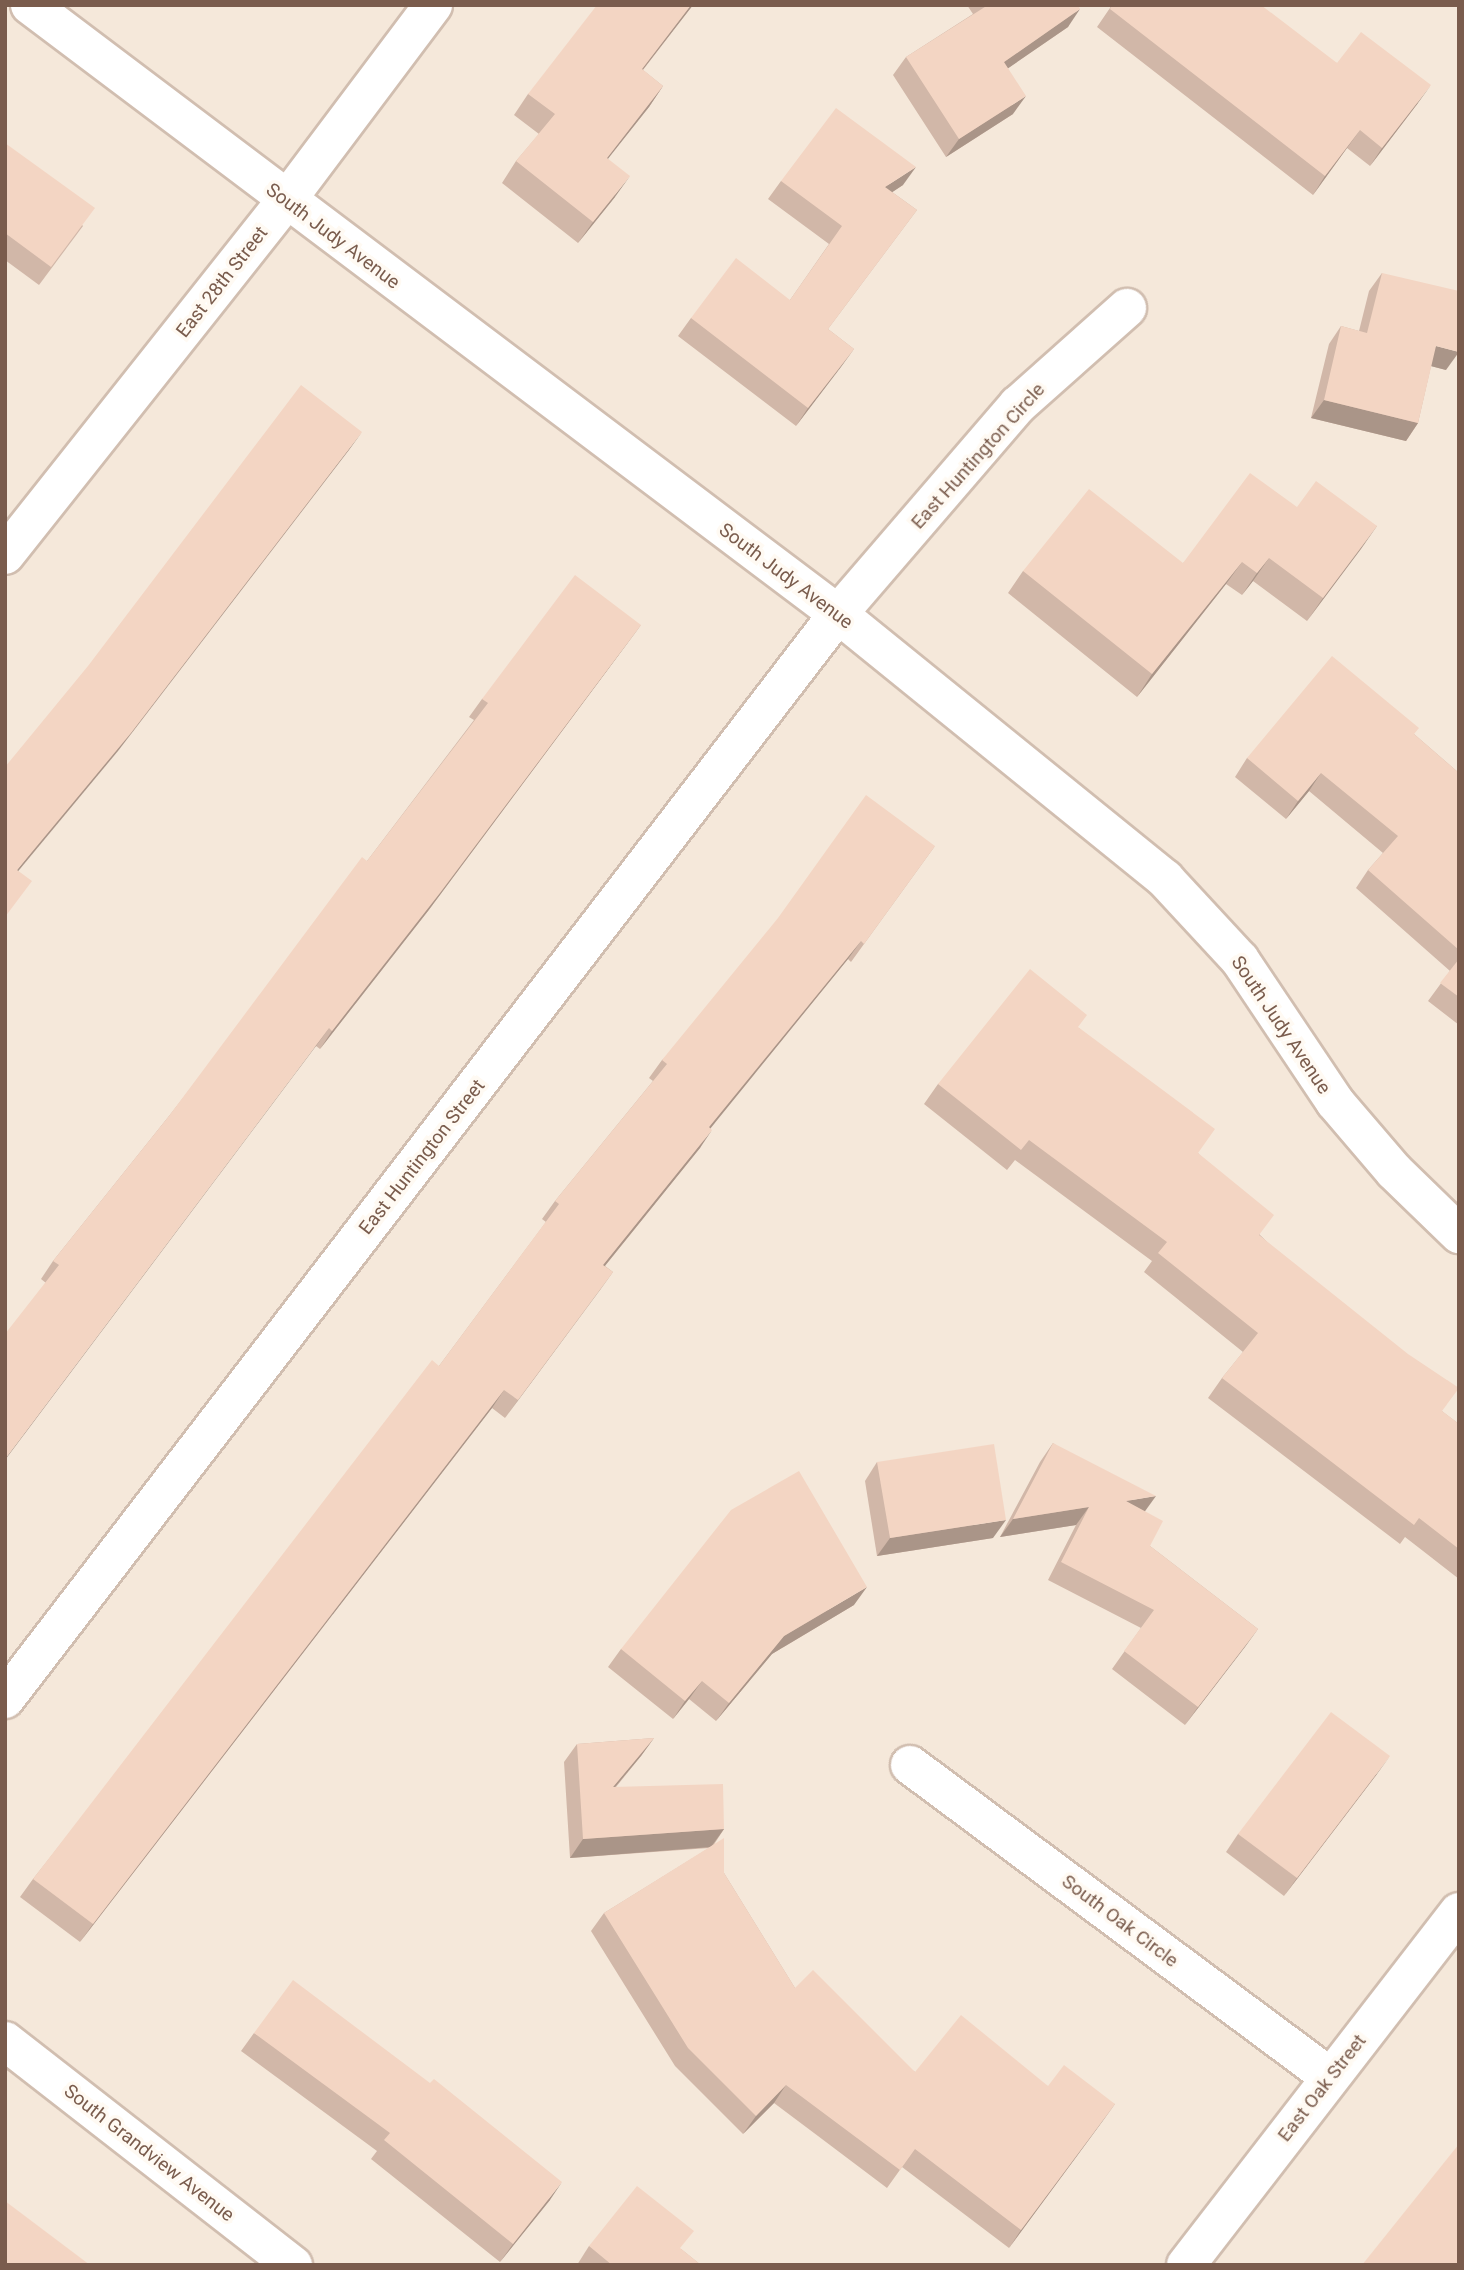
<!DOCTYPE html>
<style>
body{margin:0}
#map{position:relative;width:1464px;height:2270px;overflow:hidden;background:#fdf6ec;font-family:Roboto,sans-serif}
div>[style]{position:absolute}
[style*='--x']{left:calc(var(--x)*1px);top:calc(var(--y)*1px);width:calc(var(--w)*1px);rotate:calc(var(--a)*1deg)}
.residential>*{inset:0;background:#f5e8da}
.roads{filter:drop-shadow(2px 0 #d1beb0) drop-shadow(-2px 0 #d1beb0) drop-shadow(0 2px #d1beb0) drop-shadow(0 -2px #d1beb0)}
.minor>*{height:38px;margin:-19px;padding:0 19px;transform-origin:19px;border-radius:19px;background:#fff}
.wall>*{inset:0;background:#d1b7a8}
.shaded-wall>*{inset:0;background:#aa9588}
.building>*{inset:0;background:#f3d5c3}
span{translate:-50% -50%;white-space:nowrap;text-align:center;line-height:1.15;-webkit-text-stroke:7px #fffaf3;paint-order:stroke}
.street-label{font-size:19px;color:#7a5c4d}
.frame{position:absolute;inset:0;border:7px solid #7a5c4d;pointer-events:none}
</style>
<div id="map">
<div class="residential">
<div style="clip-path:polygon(5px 5px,1459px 5px,1459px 2265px,5px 2265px)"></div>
</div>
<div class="roads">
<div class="minor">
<div style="--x:30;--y:5;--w:1012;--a:37.01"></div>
<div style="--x:838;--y:614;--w:421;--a:39"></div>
<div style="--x:1165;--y:879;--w:110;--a:47.2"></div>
<div style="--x:1240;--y:960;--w:171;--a:56.2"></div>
<div style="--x:1335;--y:1102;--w:91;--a:49.5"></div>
<div style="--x:1394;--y:1171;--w:91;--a:44.1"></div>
<div style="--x:5;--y:555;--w:452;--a:-51.6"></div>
<div style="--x:286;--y:201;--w:245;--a:-53.1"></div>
<div style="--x:5;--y:1699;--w:1368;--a:-52.49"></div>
<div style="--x:838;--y:614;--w:276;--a:-49.3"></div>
<div style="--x:1018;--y:405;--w:146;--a:-41.7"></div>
<div style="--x:910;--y:1765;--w:523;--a:36.61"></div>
<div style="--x:5;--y:2041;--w:365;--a:37.9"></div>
<div style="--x:1186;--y:2265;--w:446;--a:-52.3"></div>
</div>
</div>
<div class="wall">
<div style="clip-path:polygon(693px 5px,643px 70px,663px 86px,649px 107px,608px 158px,615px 197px,578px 243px,502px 183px,516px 161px,539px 134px,514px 115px,528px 94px)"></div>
<div style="clip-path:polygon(967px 5px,1078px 5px,1068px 27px,1008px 68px,1013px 114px,946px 157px,893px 75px,906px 57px,973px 14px)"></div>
<div style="clip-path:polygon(1112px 5px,1337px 63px,1418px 103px,1370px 166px,1347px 148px,1313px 195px,1097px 27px)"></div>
<div style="clip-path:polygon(5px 143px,83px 226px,39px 285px,5px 260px)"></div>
<div style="clip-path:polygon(781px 181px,903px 185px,892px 192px,917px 210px,828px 329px,854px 349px,796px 426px,678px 336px,691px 318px,790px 300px,829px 244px,768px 199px)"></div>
<div style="clip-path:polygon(1382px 273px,1446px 370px,1431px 366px,1418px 423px,1406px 441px,1311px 418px,1329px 344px,1341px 326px,1359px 331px,1369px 291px)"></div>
<div style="clip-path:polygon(1297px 507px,1377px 526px,1307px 621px,1253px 581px,1242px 595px,1226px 584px,1137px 697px,1008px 593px,1023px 571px,1183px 563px)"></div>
<div style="clip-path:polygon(641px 625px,428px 911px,320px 1049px,316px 1046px,46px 1283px,41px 1279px,53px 1261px,169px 1116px,367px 861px,474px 720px,469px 717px,482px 699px)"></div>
<div style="clip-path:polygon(1414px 734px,1459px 773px,1459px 1025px,1428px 1001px,1450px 971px,1356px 888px,1368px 870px,1383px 853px,1309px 791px,1286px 819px,1235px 777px,1247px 758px)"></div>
<div style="clip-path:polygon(935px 846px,851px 962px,848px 959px,710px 1128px,700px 1148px,605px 1266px,613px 1272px,505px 1418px,492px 1408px,80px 1942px,20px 1897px,33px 1879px,439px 1366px,546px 1222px,542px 1219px,555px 1201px,653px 1081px,649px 1078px,662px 1060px)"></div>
<div style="clip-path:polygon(1079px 1028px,1198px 1153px,1260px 1235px,1443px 1412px,1459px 1424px,1459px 1579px,1405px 1537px,1400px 1544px,1208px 1398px,1222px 1378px,1243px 1352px,1144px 1272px,1152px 1261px,1015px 1160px,1007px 1170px,924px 1104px,938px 1084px)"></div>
<div style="clip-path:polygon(1053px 1443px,1145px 1511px,1150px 1546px,1258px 1629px,1185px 1725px,1112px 1669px,1141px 1628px,1048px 1580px,1076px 1525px,1000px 1537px,1040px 1462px)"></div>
<div style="clip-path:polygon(877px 1462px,993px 1538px,877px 1556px,865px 1481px)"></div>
<div style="clip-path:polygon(854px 1605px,772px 1654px,716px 1721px,689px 1699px,673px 1719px,608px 1667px,621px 1649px)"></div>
<div style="clip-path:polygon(654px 1738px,641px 1756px,616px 1787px,724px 1829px,713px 1846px,724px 1873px,795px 1988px,915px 2072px,1048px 2086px,1115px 2104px,1009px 2248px,902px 2167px,887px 2188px,774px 2103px,743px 2134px,675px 2066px,591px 1931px,604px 1913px,709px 1848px,570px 1858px,564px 1762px,577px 1744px)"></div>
<div style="clip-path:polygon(1377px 1774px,1284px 1896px,1226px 1852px,1238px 1834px)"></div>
<div style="clip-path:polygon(254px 2033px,550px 2200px,500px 2262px,371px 2159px,377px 2151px,241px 2051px)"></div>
<div style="clip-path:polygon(589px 2246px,681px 2249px,701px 2265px,577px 2265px)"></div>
</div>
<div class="shaded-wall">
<div style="clip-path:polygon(691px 5px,693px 5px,627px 90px,642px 69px)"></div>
<div style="clip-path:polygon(1080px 9px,1068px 27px,991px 80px,1004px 62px)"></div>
<div style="clip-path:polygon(1431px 85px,1418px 103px,1370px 166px,1382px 148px)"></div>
<div style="clip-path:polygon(663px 86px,649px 107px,592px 179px,607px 158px)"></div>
<div style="clip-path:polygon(1026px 96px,1013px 114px,946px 157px,959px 139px)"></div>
<div style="clip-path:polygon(1360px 130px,1347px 148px,1313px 195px,1325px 176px)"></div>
<div style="clip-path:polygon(916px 167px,903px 185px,873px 205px,885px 187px)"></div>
<div style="clip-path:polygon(630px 176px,615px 197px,578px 243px,593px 222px)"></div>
<div style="clip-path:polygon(1436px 346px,1459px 352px,1446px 370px,1423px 364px)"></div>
<div style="clip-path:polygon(854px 349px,841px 367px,796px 426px,808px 408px)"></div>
<div style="clip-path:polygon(1324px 400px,1418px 423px,1406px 441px,1311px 418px)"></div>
<div style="clip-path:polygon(362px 432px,349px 450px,118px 751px,5px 887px,17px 870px)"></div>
<div style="clip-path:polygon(1377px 526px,1361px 549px,1307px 621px,1323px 598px)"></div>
<div style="clip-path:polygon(1269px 558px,1253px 581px,1242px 595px,1257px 573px)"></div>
<div style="clip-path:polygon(1242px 562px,1226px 584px,1137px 697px,1152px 674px)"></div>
<div style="clip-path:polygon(641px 625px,428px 911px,320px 1049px,332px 1031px)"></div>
<div style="clip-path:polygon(1321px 773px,1309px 791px,1286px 819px,1298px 801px)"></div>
<div style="clip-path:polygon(861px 941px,848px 959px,697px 1145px,709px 1127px)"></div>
<div style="clip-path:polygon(329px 1028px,316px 1046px,5px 1460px,5px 1459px)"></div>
<div style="clip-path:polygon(712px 1130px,700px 1148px,591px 1283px,603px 1265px)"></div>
<div style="clip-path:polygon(613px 1272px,600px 1290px,505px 1418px,518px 1400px)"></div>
<div style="clip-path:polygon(504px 1390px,492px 1408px,80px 1942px,93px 1924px)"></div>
<div style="clip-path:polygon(1156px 1496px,1143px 1514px,1126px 1501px)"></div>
<div style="clip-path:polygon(1089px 1507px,1076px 1525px,1000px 1537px,1013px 1519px)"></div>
<div style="clip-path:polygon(1006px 1520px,993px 1538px,877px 1556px,890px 1538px)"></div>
<div style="clip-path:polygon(867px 1587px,854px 1605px,772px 1654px,716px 1721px,729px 1703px,784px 1636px)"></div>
<div style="clip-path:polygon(1258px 1629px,1245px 1647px,1185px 1725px,1198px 1707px)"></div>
<div style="clip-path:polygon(702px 1681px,689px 1699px,673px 1719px,685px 1701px)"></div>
<div style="clip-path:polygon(654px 1738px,641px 1756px,600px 1805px,613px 1787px)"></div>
<div style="clip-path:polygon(1390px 1756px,1377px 1774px,1284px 1896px,1297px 1878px)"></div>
<div style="clip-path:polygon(724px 1829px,711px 1847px,570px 1858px,583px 1839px)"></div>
<div style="clip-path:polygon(786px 2085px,774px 2103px,743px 2134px,756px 2116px)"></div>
<div style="clip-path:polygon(1115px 2104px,1102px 2122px,1009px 2248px,1021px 2230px)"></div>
<div style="clip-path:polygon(562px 2182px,550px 2200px,500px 2262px,513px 2244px)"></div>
</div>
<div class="building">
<div style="clip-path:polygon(597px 5px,691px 5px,642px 69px,663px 86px,607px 158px,630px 176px,593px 222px,516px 161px,555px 114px,528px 94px)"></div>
<div style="clip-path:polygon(988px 5px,1078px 5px,1080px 9px,1004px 62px,1026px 96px,959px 139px,906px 57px)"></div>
<div style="clip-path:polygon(1112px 5px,1261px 5px,1337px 63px,1361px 32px,1431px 85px,1382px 148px,1360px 130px,1325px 176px,1110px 9px)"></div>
<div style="clip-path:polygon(836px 108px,916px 167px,885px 187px,917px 210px,828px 329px,854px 349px,808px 408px,691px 318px,736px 258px,790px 300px,842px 226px,781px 181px)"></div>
<div style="clip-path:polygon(5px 143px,95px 208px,51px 267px,5px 233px)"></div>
<div style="clip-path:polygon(1382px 273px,1459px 291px,1459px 352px,1436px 346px,1418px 423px,1324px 400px,1341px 326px,1367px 333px)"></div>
<div style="clip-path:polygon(301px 385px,362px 432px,131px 733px,17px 870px,32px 881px,5px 917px,5px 767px,88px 666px)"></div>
<div style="clip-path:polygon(1250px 473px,1297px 507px,1316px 481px,1377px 526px,1323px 598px,1269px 558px,1257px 573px,1242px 562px,1152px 674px,1023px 571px,1089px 489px,1183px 563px)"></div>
<div style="clip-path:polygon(575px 575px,641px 625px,440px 893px,332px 1031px,329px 1028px,5px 1459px,5px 1334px,59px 1265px,53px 1261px,169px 1116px,362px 857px,367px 861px,488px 703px,482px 699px)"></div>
<div style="clip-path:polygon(1332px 656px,1419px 728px,1414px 734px,1459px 773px,1459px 950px,1368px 870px,1398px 836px,1321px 773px,1298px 801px,1247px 758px)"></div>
<div style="clip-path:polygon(866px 795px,935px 846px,864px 944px,861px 941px,709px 1127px,712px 1130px,603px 1265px,613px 1272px,518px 1400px,504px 1390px,93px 1924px,33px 1879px,432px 1360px,439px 1366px,559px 1204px,555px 1201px,667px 1064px,662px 1060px,778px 918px)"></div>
<div style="clip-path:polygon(1459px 959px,1459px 997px,1440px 983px)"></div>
<div style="clip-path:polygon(1030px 969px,1087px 1015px,1078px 1027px,1215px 1129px,1198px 1153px,1274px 1215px,1259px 1235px,1408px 1354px,1459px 1388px,1442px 1411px,1459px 1424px,1459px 1549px,1419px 1518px,1414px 1525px,1222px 1378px,1258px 1333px,1158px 1253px,1167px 1242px,1029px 1140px,1021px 1150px,938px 1084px)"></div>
<div style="clip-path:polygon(1053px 1443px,1156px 1496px,1126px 1501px,1163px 1521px,1150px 1546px,1258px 1629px,1198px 1707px,1124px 1651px,1154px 1610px,1061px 1562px,1089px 1507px,1013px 1519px)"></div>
<div style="clip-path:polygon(994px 1444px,1006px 1520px,890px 1538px,877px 1462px)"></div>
<div style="clip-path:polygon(799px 1471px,867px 1587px,784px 1636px,729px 1703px,702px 1681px,685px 1701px,621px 1649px,731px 1510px)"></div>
<div style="clip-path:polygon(1331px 1712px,1390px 1756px,1297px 1878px,1238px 1834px)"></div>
<div style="clip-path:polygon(654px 1738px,613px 1787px,723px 1784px,724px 1829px,583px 1839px,577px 1744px)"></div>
<div style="clip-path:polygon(724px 1838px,724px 1873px,795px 1988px,813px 1970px,915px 2072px,961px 2015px,1048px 2086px,1064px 2065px,1115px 2104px,1021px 2230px,915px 2149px,900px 2170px,786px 2085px,756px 2116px,688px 2048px,604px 1913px)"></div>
<div style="clip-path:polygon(293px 1980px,430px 2083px,434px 2079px,562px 2182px,513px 2244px,384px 2140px,390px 2133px,254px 2033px)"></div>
<div style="clip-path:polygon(1459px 2144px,1459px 2265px,1362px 2265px)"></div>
<div style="clip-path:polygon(637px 2186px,694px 2231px,680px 2248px,701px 2265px,612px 2265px,589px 2246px)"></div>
<div style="clip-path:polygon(5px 2201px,90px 2265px,5px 2265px)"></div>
</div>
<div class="street-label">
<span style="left:333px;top:236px;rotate:37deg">South Judy Avenue</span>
<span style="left:222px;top:282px;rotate:-52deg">East 28th Street</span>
<span style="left:978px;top:456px;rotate:-48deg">East Huntington Circle</span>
<span style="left:786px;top:576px;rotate:37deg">South Judy Avenue</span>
<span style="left:1281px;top:1025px;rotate:56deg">South Judy Avenue</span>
<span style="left:422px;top:1157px;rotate:-52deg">East Huntington Street</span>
<span style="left:1120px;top:1921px;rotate:37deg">South Oak Circle</span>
<span style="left:1322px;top:2088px;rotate:-52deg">East Oak Street</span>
<span style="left:149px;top:2153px;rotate:38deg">South Grandview Avenue</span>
</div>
<div class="frame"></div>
</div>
